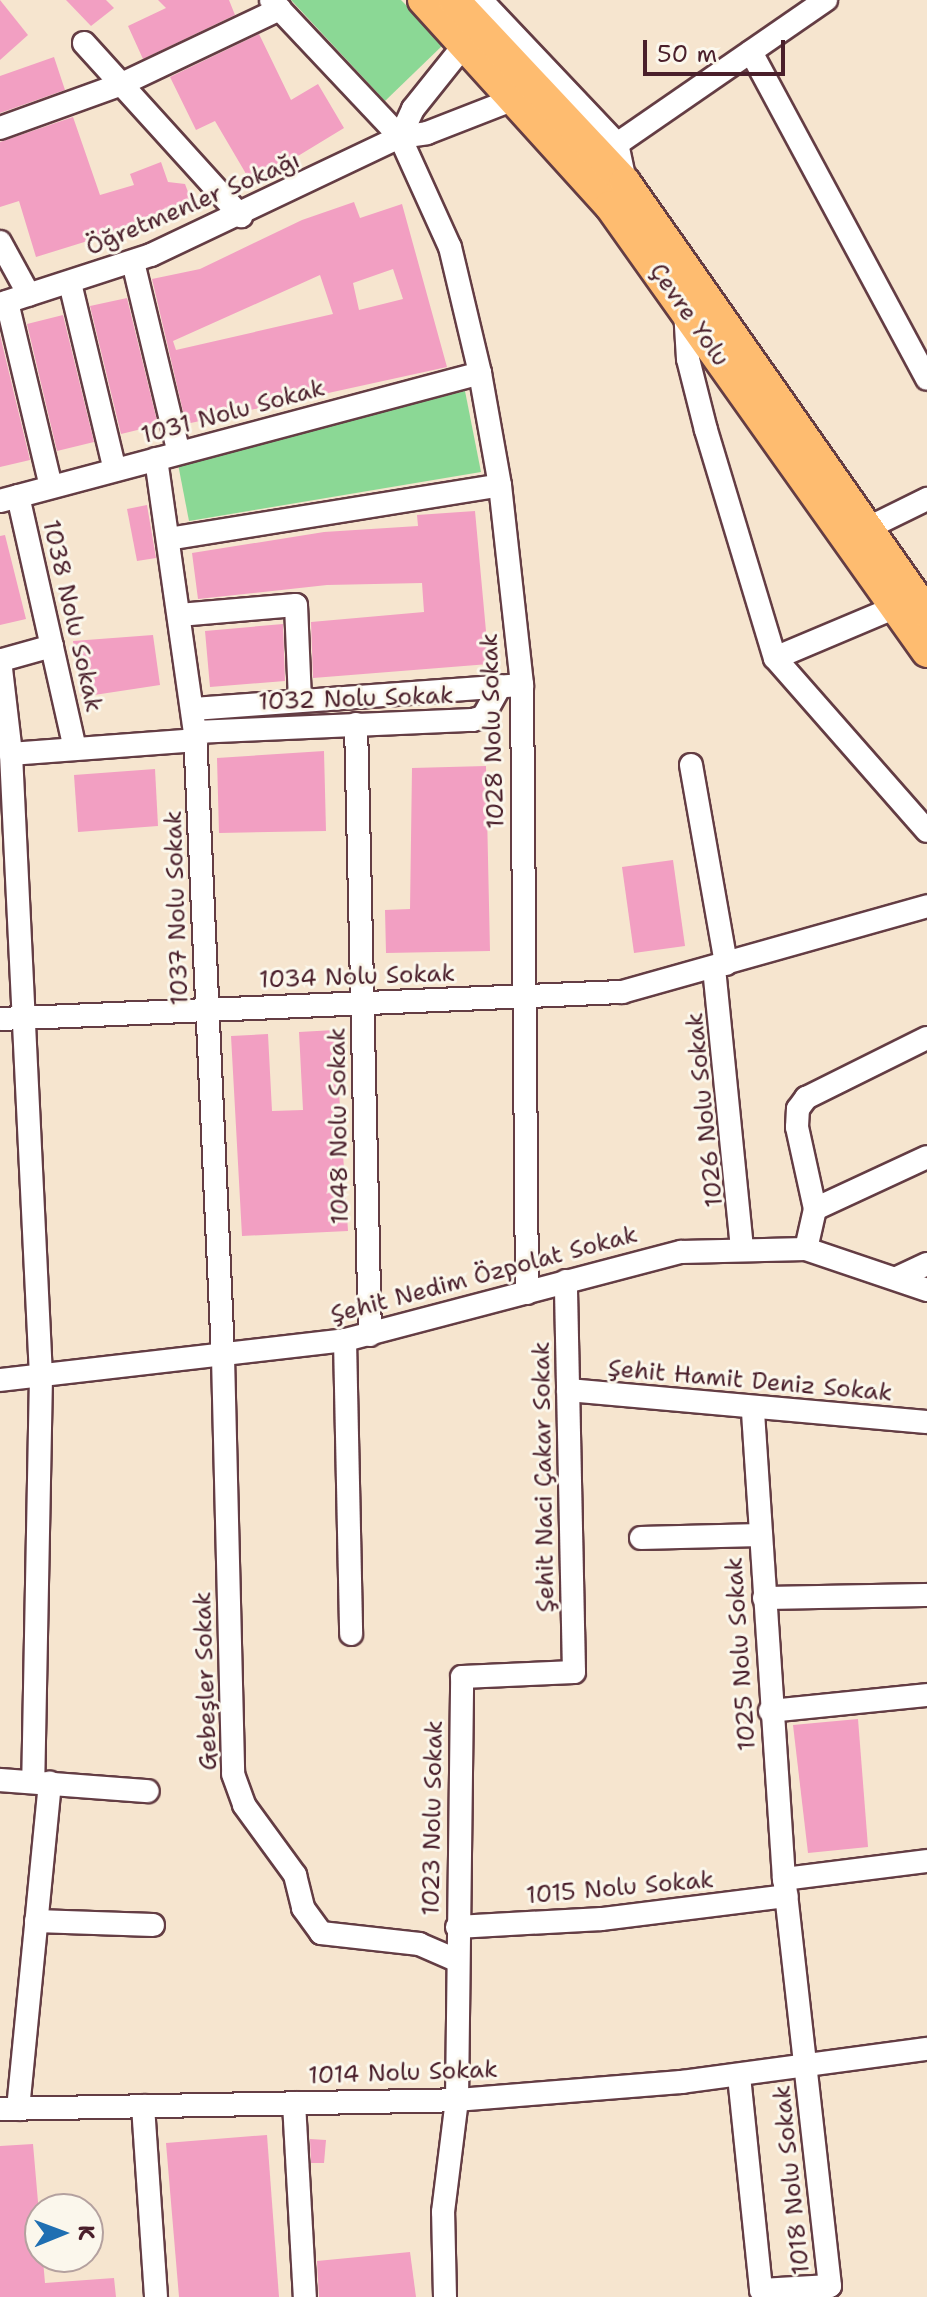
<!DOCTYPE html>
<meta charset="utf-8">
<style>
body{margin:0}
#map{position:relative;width:927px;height:2297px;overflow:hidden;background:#f6e5cf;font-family:"Shantell Sans",sans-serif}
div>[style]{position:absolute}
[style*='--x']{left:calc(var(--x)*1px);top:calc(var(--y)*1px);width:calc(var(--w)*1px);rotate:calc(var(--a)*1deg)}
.green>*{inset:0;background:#8bd895}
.building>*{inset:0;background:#f29fc2}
.roads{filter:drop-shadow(2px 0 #643d44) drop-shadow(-2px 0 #643d44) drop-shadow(0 2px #643d44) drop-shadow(0 -2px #643d44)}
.minor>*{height:22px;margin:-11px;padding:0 11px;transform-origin:11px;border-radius:11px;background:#fff}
.major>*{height:30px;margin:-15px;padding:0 15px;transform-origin:15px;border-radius:15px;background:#febc70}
span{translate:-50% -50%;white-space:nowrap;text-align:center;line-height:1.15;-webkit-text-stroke:6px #fbf7ec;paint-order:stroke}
.street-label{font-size:24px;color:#4a1f2b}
.north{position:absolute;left:24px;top:2193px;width:80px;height:80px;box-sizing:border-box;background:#fbf7ec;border:2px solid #b4a19f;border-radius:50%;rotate:89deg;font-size:22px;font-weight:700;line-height:32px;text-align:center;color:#4a1f2b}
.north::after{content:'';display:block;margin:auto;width:28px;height:36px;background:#1f6fb2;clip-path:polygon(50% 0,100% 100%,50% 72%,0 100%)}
.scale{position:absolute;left:643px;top:40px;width:142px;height:36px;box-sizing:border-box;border:4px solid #4a1f2b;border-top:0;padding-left:10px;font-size:24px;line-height:28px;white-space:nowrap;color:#4a1f2b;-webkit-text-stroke:6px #fbf7ec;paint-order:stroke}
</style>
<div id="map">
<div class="green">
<div style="clip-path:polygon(291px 0,401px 0,444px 44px,385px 101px)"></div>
<div style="clip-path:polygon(465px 391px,481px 472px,189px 521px,178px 464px)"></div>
</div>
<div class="building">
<div style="clip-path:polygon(0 0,28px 35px,0 60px)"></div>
<div style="clip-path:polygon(66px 0,106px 0,114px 8px,91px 26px)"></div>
<div style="clip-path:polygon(158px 0,229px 0,235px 15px,143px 59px,128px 26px,166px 8px)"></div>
<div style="clip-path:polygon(259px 34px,291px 100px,318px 84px,344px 128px,252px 184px,215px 121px,196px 130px,170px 77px)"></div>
<div style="clip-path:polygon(54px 57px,65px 90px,0 113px,0 76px)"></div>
<div style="clip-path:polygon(73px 117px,100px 195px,134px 185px,130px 174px,161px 162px,168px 182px,185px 184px,194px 208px,36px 257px,19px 201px,0 207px,0 142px)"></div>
<div style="clip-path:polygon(evenodd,354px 202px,360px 218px,402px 204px,447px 367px,186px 424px,152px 279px,200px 269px,302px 220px,354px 202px,393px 269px,403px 299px,359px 310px,353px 283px,393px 269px,354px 202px,320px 275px,333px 314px,176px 350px,173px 341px,320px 275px)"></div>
<div style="clip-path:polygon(127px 298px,158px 425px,121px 434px,90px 306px)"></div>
<div style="clip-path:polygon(63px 315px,94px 442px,57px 451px,27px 324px)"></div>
<div style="clip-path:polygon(0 335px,30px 460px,0 467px)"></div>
<div style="clip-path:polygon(147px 505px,156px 558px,137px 561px,127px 509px)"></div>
<div style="clip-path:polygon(475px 511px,489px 664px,313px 678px,311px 622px,424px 612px,422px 583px,327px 585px,198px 599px,192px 553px,324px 532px,418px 526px,417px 515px)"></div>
<div style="clip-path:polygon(5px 535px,26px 619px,0 625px,0 536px)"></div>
<div style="clip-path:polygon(283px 624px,285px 681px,210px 687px,205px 631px)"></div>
<div style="clip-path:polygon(153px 635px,160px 685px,81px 697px,73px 641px)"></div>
<div style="clip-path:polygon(324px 751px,326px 831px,219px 833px,217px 758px)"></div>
<div style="clip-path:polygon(486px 766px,490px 951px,386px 953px,385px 910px,410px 909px,412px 768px)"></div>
<div style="clip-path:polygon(155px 769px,158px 826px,78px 832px,74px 775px)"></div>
<div style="clip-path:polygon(673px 860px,685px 946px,634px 953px,622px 867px)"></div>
<div style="clip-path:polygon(335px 1030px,348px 1231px,242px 1236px,231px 1036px,268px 1034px,272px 1111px,303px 1110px,299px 1032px)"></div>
<div style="clip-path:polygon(858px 1719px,868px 1847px,808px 1853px,793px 1725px)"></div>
<div style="clip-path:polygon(267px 2135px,279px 2297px,179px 2297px,166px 2143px)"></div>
<div style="clip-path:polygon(310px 2139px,326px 2140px,324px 2163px,311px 2163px)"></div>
<div style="clip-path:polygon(33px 2144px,45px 2283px,114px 2278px,116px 2297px,0 2297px,0 2146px)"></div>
<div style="clip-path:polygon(410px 2252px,416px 2297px,319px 2297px,317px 2261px)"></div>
</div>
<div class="roads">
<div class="minor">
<div style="--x:271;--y:0;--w:188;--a:46.7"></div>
<div style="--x:400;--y:137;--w:121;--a:65.6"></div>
<div style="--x:450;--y:247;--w:130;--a:76.6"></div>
<div style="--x:480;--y:373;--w:114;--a:79.9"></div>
<div style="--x:500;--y:485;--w:201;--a:83.7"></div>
<div style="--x:522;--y:685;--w:608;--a:89.53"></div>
<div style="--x:481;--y:0;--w:198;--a:46.6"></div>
<div style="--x:84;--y:43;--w:234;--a:47.8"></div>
<div style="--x:751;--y:52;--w:371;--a:61.7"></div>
<div style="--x:0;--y:128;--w:130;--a:-19.8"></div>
<div style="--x:122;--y:84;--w:175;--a:-25.4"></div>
<div style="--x:400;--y:137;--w:31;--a:-65"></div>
<div style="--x:413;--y:109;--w:83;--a:-51.3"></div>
<div style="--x:625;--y:181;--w:38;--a:-102"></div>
<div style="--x:617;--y:144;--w:254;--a:-34.6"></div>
<div style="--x:0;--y:242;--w:60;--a:61.3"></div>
<div style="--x:133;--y:262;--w:196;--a:76.5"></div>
<div style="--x:70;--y:283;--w:192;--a:76.5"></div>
<div style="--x:7;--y:302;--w:190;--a:76.6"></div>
<div style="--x:0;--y:304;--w:159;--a:-18"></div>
<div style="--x:151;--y:255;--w:276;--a:-25.4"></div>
<div style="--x:400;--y:137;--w:27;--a:-8"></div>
<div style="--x:427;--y:133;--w:93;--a:-21.3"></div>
<div style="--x:685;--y:310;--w:49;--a:86.5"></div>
<div style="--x:688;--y:359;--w:73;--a:75.8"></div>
<div style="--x:706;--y:430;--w:238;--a:73.2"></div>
<div style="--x:775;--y:658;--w:230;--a:48.7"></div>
<div style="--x:156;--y:459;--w:276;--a:81.9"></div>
<div style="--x:195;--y:732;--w:626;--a:87.43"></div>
<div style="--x:223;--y:1357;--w:417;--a:88.6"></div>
<div style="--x:233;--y:1774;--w:33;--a:70"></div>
<div style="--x:244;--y:1805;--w:87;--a:53.9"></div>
<div style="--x:295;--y:1875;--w:34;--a:76"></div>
<div style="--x:303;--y:1908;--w:31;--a:54"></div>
<div style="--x:321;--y:1933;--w:99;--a:6.4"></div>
<div style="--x:419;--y:1944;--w:40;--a:23.4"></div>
<div style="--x:18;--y:496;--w:258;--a:77.3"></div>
<div style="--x:0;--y:501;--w:497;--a:-14.9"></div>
<div style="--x:868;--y:528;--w:66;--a:-26.2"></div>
<div style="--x:168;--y:539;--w:336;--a:-9.2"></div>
<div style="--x:179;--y:615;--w:117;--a:-4.9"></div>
<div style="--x:296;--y:605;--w:96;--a:87.6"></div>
<div style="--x:775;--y:658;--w:131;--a:-22.9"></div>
<div style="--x:0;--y:660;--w:95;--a:83.3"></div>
<div style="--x:11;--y:754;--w:186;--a:-4.3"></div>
<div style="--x:2;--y:660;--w:52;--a:-15.6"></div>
<div style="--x:194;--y:709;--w:329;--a:-4.2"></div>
<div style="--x:356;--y:724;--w:611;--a:88.69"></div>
<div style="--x:195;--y:732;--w:278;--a:-2.5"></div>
<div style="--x:473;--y:720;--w:10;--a:-17"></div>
<div style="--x:483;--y:717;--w:35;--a:-61"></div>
<div style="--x:11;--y:754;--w:623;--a:87.24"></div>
<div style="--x:41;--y:1376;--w:406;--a:91.1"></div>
<div style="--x:691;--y:765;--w:202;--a:80"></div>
<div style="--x:714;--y:968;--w:281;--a:84.3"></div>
<div style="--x:0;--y:1019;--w:623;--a:-2.49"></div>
<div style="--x:622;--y:992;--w:317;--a:-15.7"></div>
<div style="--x:815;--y:1209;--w:123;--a:-24.9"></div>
<div style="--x:806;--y:1249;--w:41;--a:-77.3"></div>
<div style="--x:815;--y:1209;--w:84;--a:-102.4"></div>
<div style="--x:797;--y:1127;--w:18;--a:-87"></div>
<div style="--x:798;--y:1109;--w:14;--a:-54"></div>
<div style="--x:806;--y:1098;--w:135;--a:-26.4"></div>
<div style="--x:897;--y:1278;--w:33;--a:-25"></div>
<div style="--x:345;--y:1340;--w:294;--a:88.8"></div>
<div style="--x:0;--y:1380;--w:347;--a:-6.6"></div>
<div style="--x:345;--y:1340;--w:347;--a:-14.7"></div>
<div style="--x:681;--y:1252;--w:125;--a:-1.4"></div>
<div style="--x:806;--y:1249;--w:128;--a:18.7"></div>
<div style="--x:568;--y:1390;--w:360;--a:5.1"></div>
<div style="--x:641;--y:1538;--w:119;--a:-1.4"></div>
<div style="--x:764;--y:1598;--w:163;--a:-1.1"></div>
<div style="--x:770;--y:1711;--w:158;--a:-5.8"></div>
<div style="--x:0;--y:1780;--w:148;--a:4.3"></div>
<div style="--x:784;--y:1879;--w:144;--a:-7.2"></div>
<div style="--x:36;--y:1921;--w:117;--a:2"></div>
<div style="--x:457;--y:1927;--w:145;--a:-3.2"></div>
<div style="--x:602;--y:1919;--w:186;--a:-7.1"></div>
<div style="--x:739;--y:2076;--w:215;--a:84.1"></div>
<div style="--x:761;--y:2290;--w:69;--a:-3.3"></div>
<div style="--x:830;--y:2286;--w:410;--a:-96.4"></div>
<div style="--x:784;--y:1879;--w:472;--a:-93.8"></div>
<div style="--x:294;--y:2103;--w:194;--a:86.8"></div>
<div style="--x:143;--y:2106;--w:191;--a:86.1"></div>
<div style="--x:0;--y:2109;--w:457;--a:-1.1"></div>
<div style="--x:457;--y:2100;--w:226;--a:-4.6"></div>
<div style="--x:682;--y:2082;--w:247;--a:-7.7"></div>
<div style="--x:18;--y:2109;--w:328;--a:-84.4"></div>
<div style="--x:445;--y:2297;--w:85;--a:-91.3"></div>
<div style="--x:443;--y:2212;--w:113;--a:-82.9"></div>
<div style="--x:457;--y:2100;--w:423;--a:-89.3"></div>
<div style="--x:462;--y:1677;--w:112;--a:-2.6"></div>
<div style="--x:574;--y:1672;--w:391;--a:-91.2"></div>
</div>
<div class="major">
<div style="--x:423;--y:0;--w:278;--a:47.8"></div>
<div style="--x:610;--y:206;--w:547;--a:54.6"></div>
<div style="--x:454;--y:0;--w:250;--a:46.8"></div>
<div style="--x:625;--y:182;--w:526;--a:54.98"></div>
</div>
</div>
<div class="street-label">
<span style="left:193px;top:204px;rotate:-23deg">Öğretmenler Sokağı</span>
<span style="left:689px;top:315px;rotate:55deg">Çevre Yolu</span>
<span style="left:233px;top:412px;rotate:-15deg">1031 Nolu Sokak</span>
<span style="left:72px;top:616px;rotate:77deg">1038 Nolu Sokak</span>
<span style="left:356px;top:699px;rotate:-2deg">1032 Nolu Sokak</span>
<span style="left:493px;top:731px;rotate:-92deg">1028 Nolu Sokak</span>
<span style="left:177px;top:908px;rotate:-92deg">1037 Nolu Sokak</span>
<span style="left:357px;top:977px;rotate:-2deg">1034 Nolu Sokak</span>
<span style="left:705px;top:1110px;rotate:-96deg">1026 Nolu Sokak</span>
<span style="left:339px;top:1126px;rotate:-91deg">1048 Nolu Sokak</span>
<span style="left:484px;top:1275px;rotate:-15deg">Şehit Nedim Özpolat Sokak</span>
<span style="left:750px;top:1381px;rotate:5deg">Şehit Hamit Deniz Sokak</span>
<span style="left:544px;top:1477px;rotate:-91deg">Şehit Naci Çakar Sokak</span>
<span style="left:741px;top:1654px;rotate:-94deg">1025 Nolu Sokak</span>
<span style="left:206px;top:1681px;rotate:-92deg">Gebeşler Sokak</span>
<span style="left:433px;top:1818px;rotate:-89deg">1023 Nolu Sokak</span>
<span style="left:620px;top:1888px;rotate:-5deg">1015 Nolu Sokak</span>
<span style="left:403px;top:2073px;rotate:-2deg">1014 Nolu Sokak</span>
<span style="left:792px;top:2180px;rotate:-96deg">1018 Nolu Sokak</span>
</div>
<div class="north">K</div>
<div class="scale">50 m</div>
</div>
